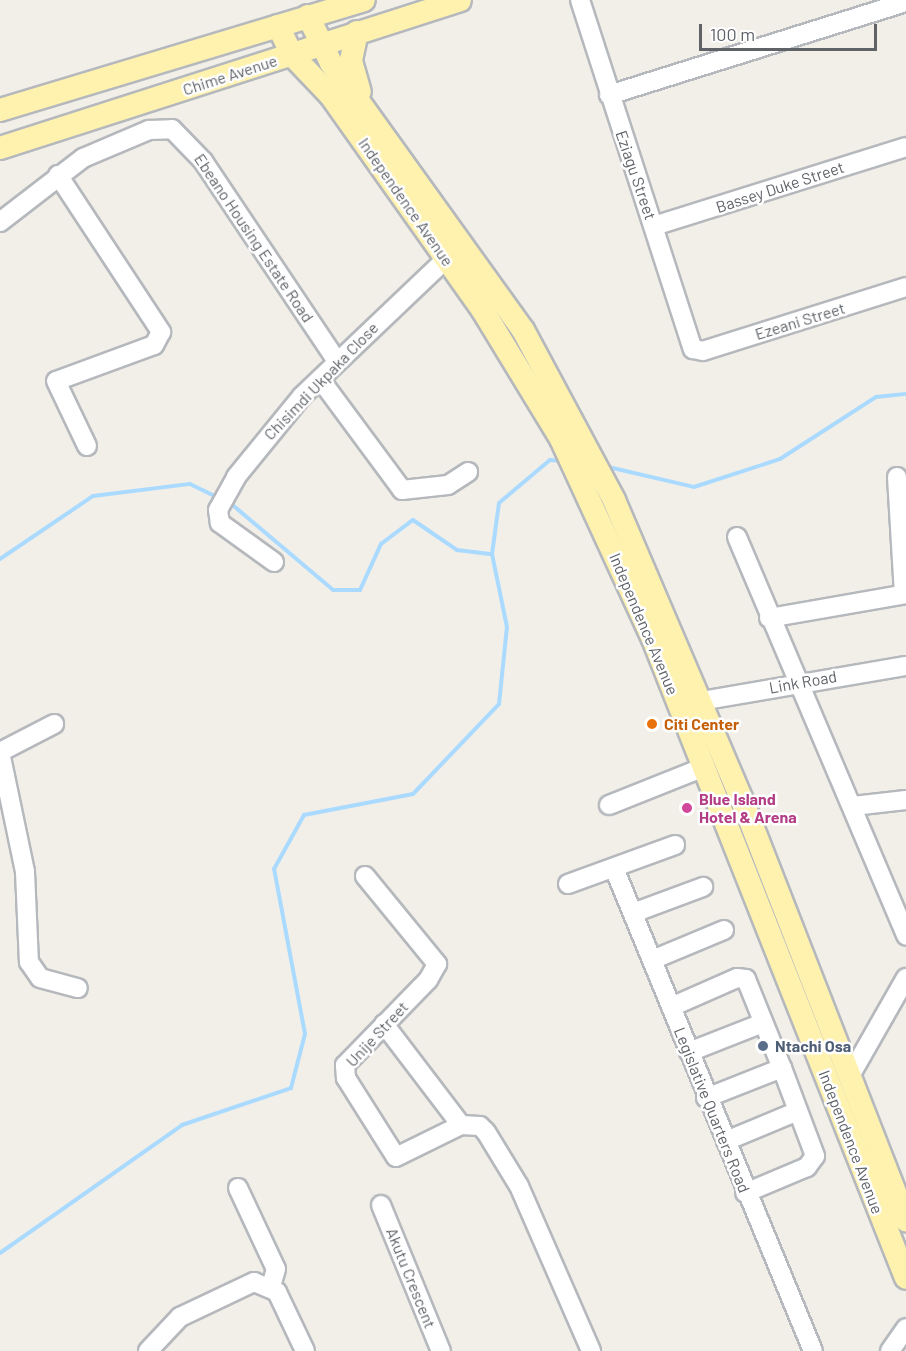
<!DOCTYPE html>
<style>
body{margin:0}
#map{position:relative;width:906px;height:1351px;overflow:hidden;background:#f1efe8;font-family:Barlow,sans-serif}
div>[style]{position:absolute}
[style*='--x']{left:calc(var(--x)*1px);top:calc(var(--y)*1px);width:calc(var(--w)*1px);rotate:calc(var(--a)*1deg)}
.stream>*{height:4px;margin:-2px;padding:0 2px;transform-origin:2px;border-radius:2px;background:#aadaff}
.roads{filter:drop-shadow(2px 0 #b5b8bc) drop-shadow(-2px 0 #b5b8bc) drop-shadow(0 2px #b5b8bc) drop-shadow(0 -2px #b5b8bc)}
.minor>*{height:18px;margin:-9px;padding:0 9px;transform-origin:9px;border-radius:9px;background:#fff}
.major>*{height:22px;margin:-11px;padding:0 11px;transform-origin:11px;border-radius:11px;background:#fff2af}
.dots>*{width:16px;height:16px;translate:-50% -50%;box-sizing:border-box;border:3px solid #fff;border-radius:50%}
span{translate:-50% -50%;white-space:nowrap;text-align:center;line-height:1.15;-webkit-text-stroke:5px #fff;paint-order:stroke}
.street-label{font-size:16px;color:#5f6368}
.food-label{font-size:16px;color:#c56008;font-weight:700}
.left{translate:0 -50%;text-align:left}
.hotel-label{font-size:16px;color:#b23c85;font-weight:700}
.service-label{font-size:16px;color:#4e5e75;font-weight:700}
.scale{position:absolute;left:699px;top:24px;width:178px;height:27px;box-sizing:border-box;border:3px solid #5f6368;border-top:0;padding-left:8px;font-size:18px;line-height:21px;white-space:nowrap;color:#5f6368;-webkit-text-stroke:4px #fff;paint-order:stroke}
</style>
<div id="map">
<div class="stream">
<div style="--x:604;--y:466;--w:92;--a:13.1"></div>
<div style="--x:694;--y:487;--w:90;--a:-18"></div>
<div style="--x:780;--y:459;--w:114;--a:-32.9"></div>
<div style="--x:876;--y:397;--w:30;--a:-6"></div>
<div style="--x:229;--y:502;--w:136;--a:40.2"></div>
<div style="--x:333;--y:590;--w:27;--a:0"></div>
<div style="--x:360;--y:590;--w:51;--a:-65.5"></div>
<div style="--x:381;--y:544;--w:40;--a:-37"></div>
<div style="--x:413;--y:520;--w:53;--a:34.3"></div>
<div style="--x:457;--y:550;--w:35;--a:7"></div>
<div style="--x:0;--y:559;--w:112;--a:-34.1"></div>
<div style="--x:93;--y:496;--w:98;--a:-7.1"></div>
<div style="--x:190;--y:484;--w:32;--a:26"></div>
<div style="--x:0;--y:1253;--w:223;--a:-35.1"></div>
<div style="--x:182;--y:1125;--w:115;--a:-18.7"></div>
<div style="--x:291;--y:1088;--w:56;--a:-75.5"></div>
<div style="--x:305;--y:1034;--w:168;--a:-100.6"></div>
<div style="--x:274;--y:869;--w:62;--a:-60.9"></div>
<div style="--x:304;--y:815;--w:111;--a:-10.9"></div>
<div style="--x:413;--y:794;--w:124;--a:-46.3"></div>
<div style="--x:499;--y:704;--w:77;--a:-84.1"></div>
<div style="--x:507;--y:627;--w:75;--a:-101.6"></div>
<div style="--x:492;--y:554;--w:51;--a:-82.2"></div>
<div style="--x:499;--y:503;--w:67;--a:-40.1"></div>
<div style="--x:550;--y:460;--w:14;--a:4"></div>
</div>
<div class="roads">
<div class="minor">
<div style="--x:580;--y:0;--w:367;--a:72.1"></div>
<div style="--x:693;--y:349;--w:10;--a:11"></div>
<div style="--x:703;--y:351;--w:213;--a:-17.5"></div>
<div style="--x:609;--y:95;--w:311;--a:-17.4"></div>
<div style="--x:58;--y:175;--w:188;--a:56.7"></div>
<div style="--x:161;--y:332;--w:15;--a:118"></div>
<div style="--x:154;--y:345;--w:104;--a:159.8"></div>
<div style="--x:56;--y:381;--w:72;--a:64.5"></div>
<div style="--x:0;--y:222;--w:105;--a:-37.6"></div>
<div style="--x:83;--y:158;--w:72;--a:-23"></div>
<div style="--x:149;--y:130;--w:23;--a:-2"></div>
<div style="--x:172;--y:129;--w:45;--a:45.9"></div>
<div style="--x:203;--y:161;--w:241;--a:56.2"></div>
<div style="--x:654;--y:226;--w:264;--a:-17.4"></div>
<div style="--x:320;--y:379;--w:138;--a:53.5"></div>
<div style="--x:402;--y:490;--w:46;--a:-6.2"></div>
<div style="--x:448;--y:485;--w:24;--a:-33"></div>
<div style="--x:897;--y:477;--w:117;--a:86.6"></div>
<div style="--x:737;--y:537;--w:433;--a:67"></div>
<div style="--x:274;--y:562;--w:67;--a:-144.2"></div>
<div style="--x:220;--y:523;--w:13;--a:-99"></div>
<div style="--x:218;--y:510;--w:38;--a:-61"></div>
<div style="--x:236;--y:477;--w:104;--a:-50.8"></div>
<div style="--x:302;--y:396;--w:197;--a:-43.6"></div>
<div style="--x:769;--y:618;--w:139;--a:-9.9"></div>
<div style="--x:701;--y:701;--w:208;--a:-9.7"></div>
<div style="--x:0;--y:752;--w:123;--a:78.2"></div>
<div style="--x:25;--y:872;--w:90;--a:87.5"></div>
<div style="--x:29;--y:962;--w:19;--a:55"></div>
<div style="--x:40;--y:978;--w:39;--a:15"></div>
<div style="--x:0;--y:752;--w:61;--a:-27.4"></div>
<div style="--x:609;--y:805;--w:100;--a:-21.7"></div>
<div style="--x:853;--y:806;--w:53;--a:-6.5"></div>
<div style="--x:614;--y:868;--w:522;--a:67.61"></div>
<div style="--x:365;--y:876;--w:114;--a:50.7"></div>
<div style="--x:437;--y:964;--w:18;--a:119"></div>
<div style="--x:428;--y:980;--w:119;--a:134.3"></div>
<div style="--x:345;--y:1065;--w:13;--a:86"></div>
<div style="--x:346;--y:1078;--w:93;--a:57.7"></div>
<div style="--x:396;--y:1157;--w:72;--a:-26.2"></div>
<div style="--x:461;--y:1125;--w:19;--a:3"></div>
<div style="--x:480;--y:1126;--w:8;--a:45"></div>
<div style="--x:486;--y:1132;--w:63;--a:58.6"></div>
<div style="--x:519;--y:1186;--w:180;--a:66.4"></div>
<div style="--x:568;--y:884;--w:114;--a:-20"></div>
<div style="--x:633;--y:913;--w:75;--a:-20.4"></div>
<div style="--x:652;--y:960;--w:78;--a:-22.6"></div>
<div style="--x:671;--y:1007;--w:72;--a:-23.7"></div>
<div style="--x:737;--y:978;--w:9;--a:6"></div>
<div style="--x:746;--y:979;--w:96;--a:68"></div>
<div style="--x:782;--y:1068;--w:94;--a:69.4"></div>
<div style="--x:815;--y:1156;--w:14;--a:126"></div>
<div style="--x:807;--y:1167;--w:67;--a:157.2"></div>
<div style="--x:384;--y:1024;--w:127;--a:52.7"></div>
<div style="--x:689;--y:1052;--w:79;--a:-21.4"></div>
<div style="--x:850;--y:1076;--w:113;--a:-60.3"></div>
<div style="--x:706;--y:1098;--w:82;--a:-21.5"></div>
<div style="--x:726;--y:1141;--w:78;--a:-22.6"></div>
<div style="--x:238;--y:1188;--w:89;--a:64.9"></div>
<div style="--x:276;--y:1269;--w:18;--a:106"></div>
<div style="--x:381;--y:1205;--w:158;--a:67.7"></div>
<div style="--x:148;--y:1351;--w:47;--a:-46.7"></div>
<div style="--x:180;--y:1317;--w:82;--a:-25.3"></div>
<div style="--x:254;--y:1282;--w:25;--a:23"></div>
<div style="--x:277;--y:1292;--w:65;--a:64.6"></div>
<div style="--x:890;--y:1351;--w:28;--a:-55"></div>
</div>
<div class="major">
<div style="--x:308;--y:16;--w:52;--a:63.9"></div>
<div style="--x:331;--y:63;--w:329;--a:54.3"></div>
<div style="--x:523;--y:330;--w:193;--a:61.8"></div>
<div style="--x:614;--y:500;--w:332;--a:66.9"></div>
<div style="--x:744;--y:805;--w:446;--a:68.7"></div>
<div style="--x:278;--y:26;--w:32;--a:64"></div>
<div style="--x:292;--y:55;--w:57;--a:46.4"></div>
<div style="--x:331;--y:96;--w:261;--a:54.7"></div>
<div style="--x:482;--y:309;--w:152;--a:58.7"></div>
<div style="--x:561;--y:439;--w:220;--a:65.3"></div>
<div style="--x:653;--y:639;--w:687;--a:68.4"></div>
<div style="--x:357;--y:32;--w:30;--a:102"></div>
<div style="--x:351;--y:61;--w:32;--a:74"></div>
<div style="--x:0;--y:110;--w:380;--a:-16.8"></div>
<div style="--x:0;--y:148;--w:483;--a:-17.8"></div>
</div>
</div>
<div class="dots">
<div style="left:652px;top:724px;background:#e8710a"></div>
<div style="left:687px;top:808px;background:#d1479c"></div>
<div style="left:763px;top:1046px;background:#5c6f8a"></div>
</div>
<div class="street-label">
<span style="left:230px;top:75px;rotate:-18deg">Chime Avenue</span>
<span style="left:636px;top:175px;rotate:71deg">Eziagu Street</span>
<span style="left:780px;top:187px;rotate:-18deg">Bassey Duke Street</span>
<span style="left:406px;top:202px;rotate:55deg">Independence Avenue</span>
<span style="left:254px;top:238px;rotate:56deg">Ebeano Housing Estate Road</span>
<span style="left:800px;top:321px;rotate:-17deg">Ezeani Street</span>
<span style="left:321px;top:381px;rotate:-46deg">Chisimdi Ukpaka Close</span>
<span style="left:644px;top:624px;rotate:67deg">Independence Avenue</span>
<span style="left:803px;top:682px;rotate:-10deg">Link Road</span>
<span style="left:377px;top:1034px;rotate:-47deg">Unije Street</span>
<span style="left:712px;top:1110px;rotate:68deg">Legislative Quarters Road</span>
<span style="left:851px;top:1142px;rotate:69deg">Independence Avenue</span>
<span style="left:411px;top:1278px;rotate:68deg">Akutu Crescent</span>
</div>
<div class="food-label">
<span class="left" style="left:664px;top:724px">Citi Center</span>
</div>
<div class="hotel-label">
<span class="left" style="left:699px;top:808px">Blue Island<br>Hotel &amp; Arena</span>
</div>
<div class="service-label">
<span class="left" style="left:775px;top:1046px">Ntachi Osa</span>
</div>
<div class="scale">100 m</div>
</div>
